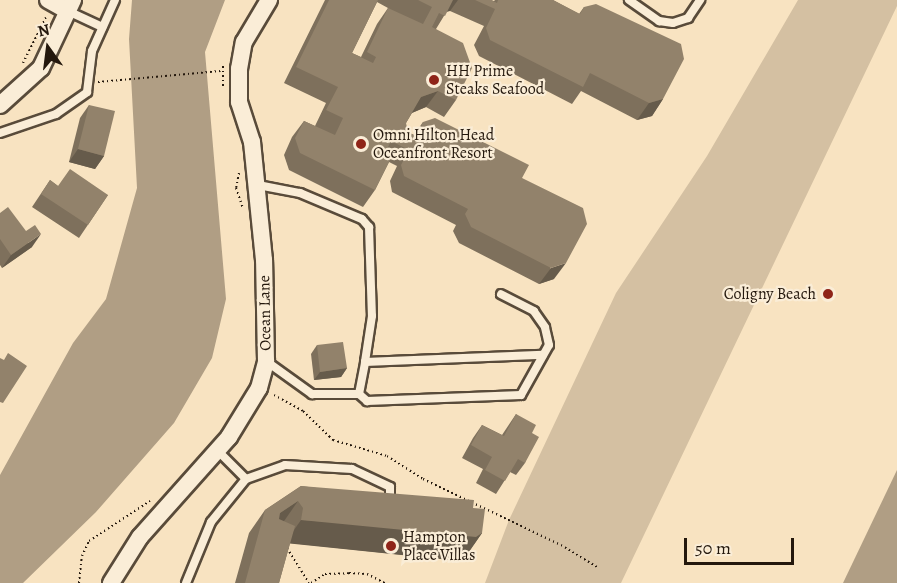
<!DOCTYPE html>
<style>
body{margin:0}
#map{position:relative;width:897px;height:583px;overflow:hidden;background:#f8e3c1;font-family:Alegreya,serif}
div>[style]{position:absolute}
[style*='--x']{left:calc(var(--x)*1px);top:calc(var(--y)*1px);width:calc(var(--w)*1px);rotate:calc(var(--a)*1deg)}
.green>*{inset:0;background:#d4c0a2}
.water>*{inset:0;background:#b09e84}
.path>*{height:2px;margin-top:-1px;transform-origin:0;background:repeating-linear-gradient(90deg,#24180d 0 1.5px,transparent 0 4.5px)}
.roads{filter:drop-shadow(2px 0 #594b3a) drop-shadow(-2px 0 #594b3a) drop-shadow(0 2px #594b3a) drop-shadow(0 -2px #594b3a)}
.lane>*{height:8px;margin:-4px;padding:0 4px;transform-origin:4px;border-radius:4px;background:#faedd7}
.street>*{height:16px;margin:-8px;padding:0 8px;transform-origin:8px;border-radius:8px;background:#faedd7}
.wall>*{inset:0;background:#7e705c}
.shaded-wall>*{inset:0;background:#665b4b}
.building>*{inset:0;background:#92826b}
.dots>*{width:16px;height:16px;translate:-50% -50%;box-sizing:border-box;border:3px solid #faedd7;border-radius:50%}
span{translate:-50% -50%;white-space:nowrap;text-align:center;line-height:1.15;-webkit-text-stroke:4.5px #faedd7;paint-order:stroke}
.poi-label{font-size:16px;color:#24180d}
.left{translate:0 -50%;text-align:left}
.right{translate:-100% -50%;text-align:right}
.street-label{font-size:16px;color:#24180d}
.north{position:absolute;left:18px;top:18px;width:60px;height:60px;-webkit-text-stroke:4px #faedd7;paint-order:stroke;rotate:346deg;font-size:16px;font-weight:700;line-height:24px;text-align:center;color:#24180d}
.north::after{content:'';display:block;margin:auto;width:21px;height:27px;background:#24180d;clip-path:polygon(50% 0,100% 100%,50% 72%,0 100%)}
.scale{position:absolute;left:684px;top:538px;width:110px;height:27px;box-sizing:border-box;border:3px solid #24180d;border-top:0;padding-left:8px;font-size:18px;line-height:21px;white-space:nowrap;color:#24180d;-webkit-text-stroke:4px #faedd7;paint-order:stroke}
</style>
<div id="map">
<div class="green">
<div style="clip-path:polygon(798px 0,897px 0,897px 6px,621px 583px,485px 583px,509px 520px,616px 293px,707px 156px)"></div>
</div>
<div class="water">
<div style="clip-path:polygon(132px 0,225px 0,205px 52px,226px 299px,212px 358px,174px 423px,96px 512px,23px 583px,0 583px,0 475px,73px 343px,106px 299px,137px 188px,129px 39px)"></div>
<div style="clip-path:polygon(897px 470px,897px 583px,843px 583px)"></div>
</div>
<div class="path">
<div style="--x:23;--y:63;--w:51;--a:-63.4"></div>
<div style="--x:223;--y:66;--w:20;--a:90"></div>
<div style="--x:98;--y:82;--w:123;--a:-5.1"></div>
<div style="--x:239;--y:173;--w:15;--a:101"></div>
<div style="--x:236;--y:188;--w:21;--a:71"></div>
<div style="--x:274;--y:395;--w:33;--a:29"></div>
<div style="--x:303;--y:411;--w:42;--a:44"></div>
<div style="--x:333;--y:440;--w:56;--a:16.5"></div>
<div style="--x:387;--y:456;--w:43;--a:32.6"></div>
<div style="--x:423;--y:479;--w:153;--a:25.6"></div>
<div style="--x:561;--y:545;--w:42;--a:31.4"></div>
<div style="--x:287;--y:548;--w:41;--a:57.8"></div>
<div style="--x:79;--y:583;--w:27;--a:-84"></div>
<div style="--x:82;--y:556;--w:17;--a:-65"></div>
<div style="--x:89;--y:541;--w:73;--a:-33.3"></div>
<div style="--x:311;--y:583;--w:17;--a:-33"></div>
<div style="--x:325;--y:574;--w:24;--a:-2"></div>
<div style="--x:349;--y:573;--w:18;--a:3"></div>
<div style="--x:367;--y:574;--w:20;--a:27"></div>
</div>
<div class="roads">
<div class="lane">
<div style="--x:629;--y:0;--w:37;--a:35"></div>
<div style="--x:659;--y:21;--w:14;--a:8"></div>
<div style="--x:673;--y:23;--w:16;--a:-18"></div>
<div style="--x:688;--y:18;--w:22;--a:-56"></div>
<div style="--x:68;--y:11;--w:38;--a:25"></div>
<div style="--x:0;--y:133;--w:59;--a:-18.7"></div>
<div style="--x:56;--y:114;--w:38;--a:-35"></div>
<div style="--x:87;--y:92;--w:41;--a:-83"></div>
<div style="--x:92;--y:51;--w:56;--a:-65.7"></div>
<div style="--x:258;--y:185;--w:43;--a:10.8"></div>
<div style="--x:300;--y:193;--w:67;--a:22.8"></div>
<div style="--x:362;--y:219;--w:11;--a:49"></div>
<div style="--x:369;--y:227;--w:89;--a:88.1"></div>
<div style="--x:372;--y:316;--w:47;--a:98.7"></div>
<div style="--x:266;--y:361;--w:57;--a:35.7"></div>
<div style="--x:312;--y:394;--w:47;--a:0"></div>
<div style="--x:359;--y:394;--w:11;--a:41"></div>
<div style="--x:367;--y:401;--w:154;--a:-2.2"></div>
<div style="--x:521;--y:395;--w:57;--a:-60.8"></div>
<div style="--x:549;--y:345;--w:18;--a:-103"></div>
<div style="--x:545;--y:327;--w:19;--a:-125"></div>
<div style="--x:534;--y:311;--w:37;--a:-153"></div>
<div style="--x:359;--y:394;--w:33;--a:-79"></div>
<div style="--x:365;--y:362;--w:178;--a:-2.3"></div>
<div style="--x:217;--y:450;--w:41;--a:45"></div>
<div style="--x:246;--y:479;--w:41;--a:-19.7"></div>
<div style="--x:285;--y:465;--w:67;--a:3.4"></div>
<div style="--x:352;--y:469;--w:42;--a:25.3"></div>
<div style="--x:390;--y:487;--w:18;--a:90"></div>
<div style="--x:186;--y:583;--w:66;--a:-67.7"></div>
<div style="--x:211;--y:522;--w:55;--a:-50.9"></div>
</div>
<div class="street">
<div style="--x:48;--y:0;--w:23;--a:29"></div>
<div style="--x:0;--y:105;--w:55;--a:-42.1"></div>
<div style="--x:41;--y:68;--w:75;--a:-64.8"></div>
<div style="--x:111;--y:583;--w:54;--a:-57.8"></div>
<div style="--x:140;--y:537;--w:134;--a:-48.3"></div>
<div style="--x:229;--y:437;--w:57;--a:-58.5"></div>
<div style="--x:259;--y:388;--w:28;--a:-75"></div>
<div style="--x:266;--y:361;--w:101;--a:-91.1"></div>
<div style="--x:264;--y:260;--w:119;--a:-95.8"></div>
<div style="--x:252;--y:142;--w:42;--a:-108"></div>
<div style="--x:239;--y:102;--w:33;--a:-90"></div>
<div style="--x:239;--y:69;--w:27;--a:-80"></div>
<div style="--x:244;--y:42;--w:49;--a:-59.2"></div>
</div>
</div>
<div class="wall">
<div style="clip-path:polygon(evenodd,325px 0,491px 0,494px 1px,495px 0,553px 0,579px 14px,584px 7px,663px 99px,652px 116px,637px 120px,581px 91px,572px 104px,479px 56px,474px 45px,484px 26px,450px 11px,447px 11px,436px 29px,456px 100px,444px 117px,426px 107px,412px 113px,406px 123px,407px 132px,414px 135px,423px 122px,522px 178px,554px 279px,539px 284px,459px 243px,453px 231px,456px 225px,392px 192px,390px 181px,397px 166px,389px 162px,375px 190px,363px 207px,289px 170px,284px 155px,292px 137px,304px 121px,315px 126px,326px 103px,284px 83px,325px 0,377px 2px,388px 8px,377px 24px,361px 57px,352px 53px,377px 2px)"></div>
<div style="clip-path:polygon(89px 105px,104px 156px,95px 169px,69px 162px,80px 118px)"></div>
<div style="clip-path:polygon(50px 180px,58px 186px,108px 195px,79px 238px,32px 207px)"></div>
<div style="clip-path:polygon(0 213px,32px 247px,2px 268px,0 265px)"></div>
<div style="clip-path:polygon(317px 345px,347px 368px,341px 377px,314px 380px,311px 354px)"></div>
<div style="clip-path:polygon(516px 414px,532px 433px,525px 463px,516px 475px,510px 472px,496px 494px,476px 483px,483px 469px,462px 458px,473px 438px,482px 425px,502px 435px)"></div>
<div style="clip-path:polygon(301px 486px,473px 508px,482px 533px,466px 556px,460px 561px,290px 543px,279px 583px,235px 583px,249px 533px,265px 510px)"></div>
</div>
<div class="shaded-wall">
<div style="clip-path:polygon(452px 0,458px 0,450px 11px,443px 13px)"></div>
<div style="clip-path:polygon(438px 91px,426px 107px,409px 114px,421px 97px)"></div>
<div style="clip-path:polygon(663px 99px,652px 116px,637px 120px,649px 103px)"></div>
<div style="clip-path:polygon(78px 149px,104px 156px,95px 169px,69px 162px)"></div>
<div style="clip-path:polygon(41px 234px,32px 247px,2px 268px,11px 255px)"></div>
<div style="clip-path:polygon(566px 263px,554px 279px,539px 284px,551px 268px)"></div>
<div style="clip-path:polygon(347px 368px,341px 377px,314px 380px,320px 372px)"></div>
<div style="clip-path:polygon(298px 501px,282px 524px,264px 536px,280px 513px)"></div>
<div style="clip-path:polygon(301px 520px,482px 533px,466px 556px,460px 561px,285px 543px)"></div>
</div>
<div class="building">
<div style="clip-path:polygon(329px 0,378px 0,352px 53px,373px 63px,376px 57px,367px 52px,388px 8px,423px 24px,432px 7px,418px 0,453px 0,445px 16px,439px 13px,432px 27px,463px 43px,472px 68px,456px 100px,438px 91px,421px 97px,406px 123px,407px 132px,417px 136px,423px 122px,435px 118px,529px 165px,522px 178px,583px 208px,587px 224px,566px 263px,551px 268px,471px 227px,465px 214px,468px 209px,404px 176px,401px 165px,409px 150px,391px 141px,386px 151px,393px 154px,375px 190px,300px 153px,295px 138px,304px 121px,335px 135px,343px 118px,326px 110px,338px 87px,296px 67px)"></div>
<div style="clip-path:polygon(475px 0,491px 0,497px 3px,498px 0,553px 0,580px 14px,584px 7px,596px 4px,681px 44px,684px 59px,663px 99px,649px 103px,590px 73px,583px 87px,490px 40px,486px 28px,495px 9px)"></div>
<div style="clip-path:polygon(89px 105px,115px 111px,104px 156px,78px 149px)"></div>
<div style="clip-path:polygon(70px 169px,108px 195px,88px 225px,41px 194px,50px 180px,58px 186px)"></div>
<div style="clip-path:polygon(8px 207px,26px 231px,35px 225px,41px 234px,11px 255px,0 239px,0 213px)"></div>
<div style="clip-path:polygon(343px 342px,347px 368px,320px 372px,317px 345px)"></div>
<div style="clip-path:polygon(8px 353px,27px 366px,3px 403px,0 402px,0 358px,4px 360px)"></div>
<div style="clip-path:polygon(516px 414px,536px 425px,532px 433px,539px 437px,525px 463px,518px 459px,505px 481px,485px 470px,492px 457px,471px 445px,482px 425px,504px 436px)"></div>
<div style="clip-path:polygon(301px 486px,474px 500px,473px 508px,485px 509px,482px 533px,476px 537px,301px 520px,303px 508px,298px 501px,280px 513px,279px 519px,295px 526px,279px 583px,245px 583px,265px 510px)"></div>
</div>
<div class="dots">
<div style="left:434px;top:80px;background:#8f2418"></div>
<div style="left:361px;top:144px;background:#8f2418"></div>
<div style="left:828px;top:294px;background:#8f2418"></div>
<div style="left:391px;top:546px;background:#8f2418"></div>
</div>
<div class="poi-label">
<span class="left" style="left:446px;top:80px">HH Prime<br>Steaks Seafood</span>
<span class="left" style="left:373px;top:144px">Omni Hilton Head<br>Oceanfront Resort</span>
<span class="right" style="left:816px;top:294px">Coligny Beach</span>
<span class="left" style="left:403px;top:546px">Hampton<br>Place Villas</span>
</div>
<div class="street-label">
<span style="left:265px;top:313px;rotate:-91deg">Ocean Lane</span>
</div>
<div class="north">N</div>
<div class="scale">50 m</div>
</div>
